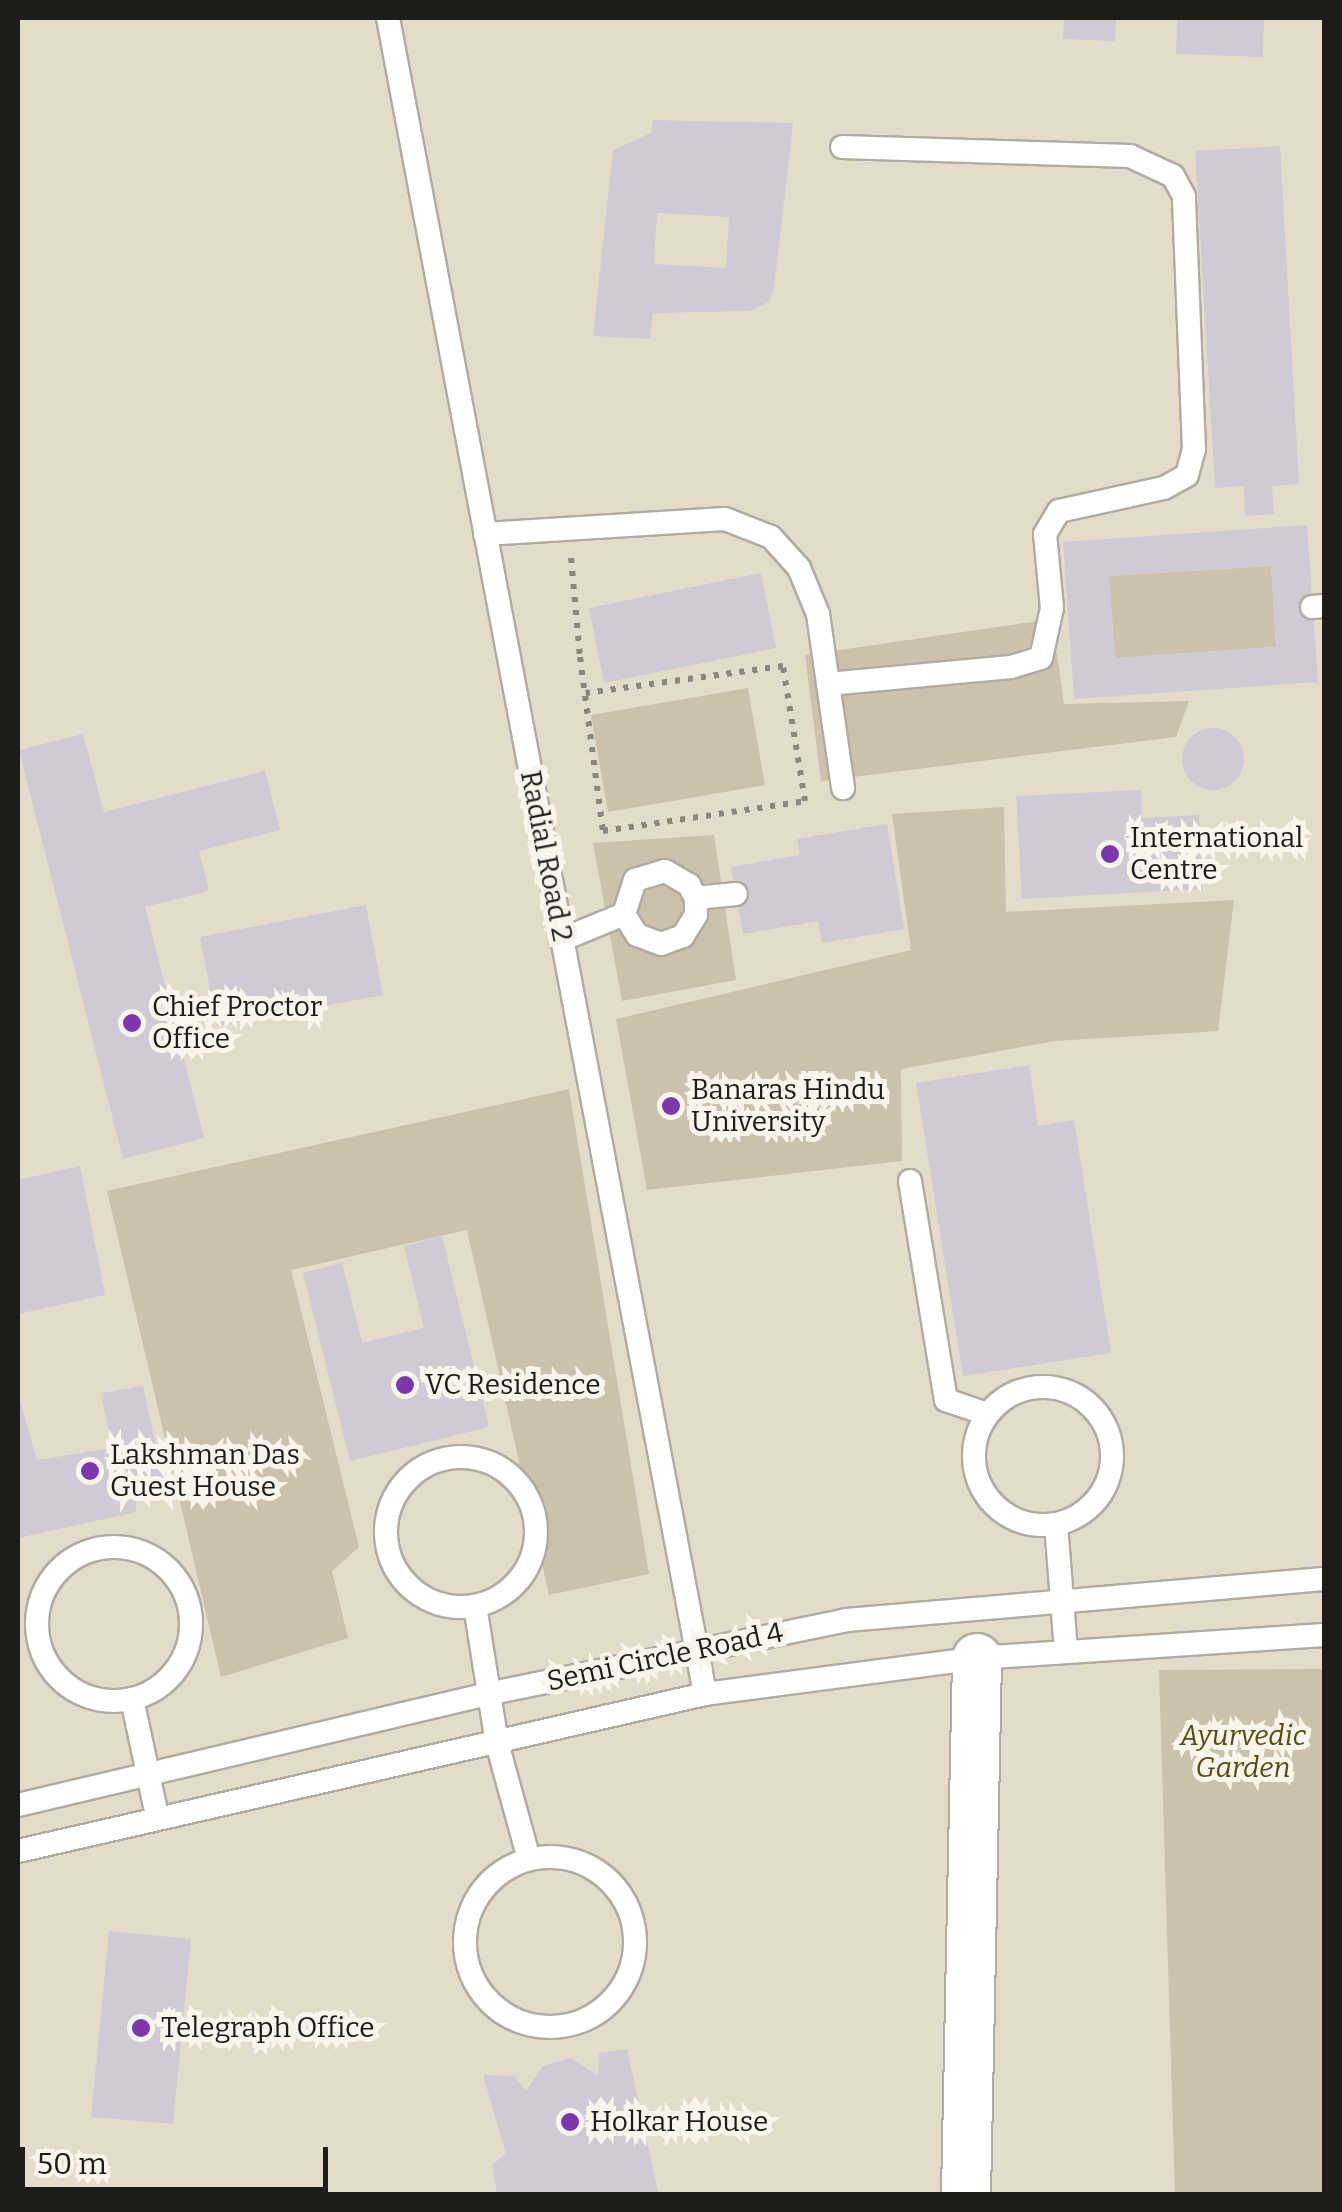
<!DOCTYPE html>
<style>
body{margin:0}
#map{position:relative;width:1342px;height:2212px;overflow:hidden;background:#ede8dd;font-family:Bitter,serif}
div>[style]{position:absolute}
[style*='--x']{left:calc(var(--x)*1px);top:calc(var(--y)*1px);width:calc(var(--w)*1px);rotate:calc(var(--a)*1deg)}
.built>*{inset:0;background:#e4dcca}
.green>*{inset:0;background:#cbc1ac}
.building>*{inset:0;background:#cfcad4}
.round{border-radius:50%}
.path>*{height:6px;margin-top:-3px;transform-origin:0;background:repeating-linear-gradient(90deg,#8a877f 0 5px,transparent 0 13px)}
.roads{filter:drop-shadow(2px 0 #b1aca2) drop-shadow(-2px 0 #b1aca2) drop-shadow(0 2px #b1aca2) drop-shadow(0 -2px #b1aca2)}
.lane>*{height:22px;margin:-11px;padding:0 11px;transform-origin:11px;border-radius:11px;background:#fff}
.lane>.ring{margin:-11px;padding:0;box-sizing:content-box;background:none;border:22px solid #fff;border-radius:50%}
.street>*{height:48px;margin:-24px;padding:0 24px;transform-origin:24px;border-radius:24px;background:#fff}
.dots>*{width:28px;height:28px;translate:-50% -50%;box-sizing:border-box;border:5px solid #faf5ea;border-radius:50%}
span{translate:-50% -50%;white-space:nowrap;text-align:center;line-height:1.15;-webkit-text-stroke:10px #faf5ea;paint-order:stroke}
.poi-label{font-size:28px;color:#1e1c18}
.left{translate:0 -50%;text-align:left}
.street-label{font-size:28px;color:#1e1c18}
.park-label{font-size:28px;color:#5d480f;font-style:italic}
.frame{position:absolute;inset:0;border:20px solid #1e1c18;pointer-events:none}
.scale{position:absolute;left:20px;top:2147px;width:308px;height:45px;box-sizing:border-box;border:5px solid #1e1c18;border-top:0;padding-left:12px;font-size:30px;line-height:35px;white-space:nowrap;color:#1e1c18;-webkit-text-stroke:8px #faf5ea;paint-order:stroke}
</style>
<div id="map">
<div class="built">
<div style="clip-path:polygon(18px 18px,1324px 18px,1324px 2194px,18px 2194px)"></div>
</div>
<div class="green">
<div style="clip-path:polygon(1271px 566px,1276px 647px,1115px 658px,1109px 576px)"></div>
<div style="clip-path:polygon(1052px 619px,1064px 704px,1189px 701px,1176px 737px,821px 781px,805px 655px)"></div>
<div style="clip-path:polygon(748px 688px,765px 785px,608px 812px,591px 715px)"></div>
<div style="clip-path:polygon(1004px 807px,1006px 912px,1234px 900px,1218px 1031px,1055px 1041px,901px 1069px,902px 1161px,647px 1190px,616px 1019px,911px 950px,892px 814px)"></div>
<div style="clip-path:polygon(714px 835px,736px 980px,622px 1001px,593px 843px)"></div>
<div style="clip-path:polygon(569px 1089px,649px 1574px,549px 1595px,467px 1230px,291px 1270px,359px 1547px,332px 1571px,348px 1638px,221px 1677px,107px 1191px)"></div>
<div style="clip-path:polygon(1324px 1669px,1324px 2194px,1175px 2194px,1159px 1670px)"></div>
</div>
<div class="building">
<div style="clip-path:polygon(1064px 18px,1116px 18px,1115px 41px,1063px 39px)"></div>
<div style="clip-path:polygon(1177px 18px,1264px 18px,1263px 57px,1176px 54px)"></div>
<div style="clip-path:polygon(evenodd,653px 120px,793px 123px,774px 288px,769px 302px,750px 311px,653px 313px,650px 339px,593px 336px,613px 150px,651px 133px,653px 120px,657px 213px,729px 217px,726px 268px,654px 264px,657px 213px)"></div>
<div style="clip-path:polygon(1280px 146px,1299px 484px,1272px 486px,1274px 514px,1245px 516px,1244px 486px,1215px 488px,1195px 151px)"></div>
<div style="clip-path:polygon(evenodd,1307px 525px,1318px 682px,1074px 699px,1063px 542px,1307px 525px,1271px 566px,1276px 647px,1115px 658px,1109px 576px,1271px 566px)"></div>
<div style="clip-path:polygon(761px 573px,776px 648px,604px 683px,589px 608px)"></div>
<div class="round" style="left:1182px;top:728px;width:62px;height:62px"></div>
<div style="clip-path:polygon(83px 734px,104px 812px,265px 771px,280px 830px,199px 851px,209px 891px,145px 907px,204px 1138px,123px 1159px,19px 750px)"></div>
<div style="clip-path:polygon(1141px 790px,1142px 818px,1199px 815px,1202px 889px,1022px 899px,1016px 796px)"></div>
<div style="clip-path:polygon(887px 824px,904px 929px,822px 943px,818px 921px,743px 934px,731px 867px,800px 855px,797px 839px)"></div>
<div style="clip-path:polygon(366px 905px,383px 995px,217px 1026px,200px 937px)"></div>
<div style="clip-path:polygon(1029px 1065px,1038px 1126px,1074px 1120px,1111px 1353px,963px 1376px,916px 1083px)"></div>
<div style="clip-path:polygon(80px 1166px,105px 1295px,18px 1314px,18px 1180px)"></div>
<div style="clip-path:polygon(442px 1236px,489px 1427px,350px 1461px,303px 1273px,342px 1263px,362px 1343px,424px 1328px,404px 1246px)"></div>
<div style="clip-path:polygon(143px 1386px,164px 1482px,137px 1492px,136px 1512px,18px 1538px,18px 1394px,37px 1460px,112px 1448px,101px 1393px)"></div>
<div style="clip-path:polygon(109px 1931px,191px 1939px,173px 2124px,91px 2117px)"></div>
<div style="clip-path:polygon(627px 2049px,658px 2192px,497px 2194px,492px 2165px,506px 2154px,483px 2075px,514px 2076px,526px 2091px,543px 2066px,571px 2058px,598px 2076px,599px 2053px)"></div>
</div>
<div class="path">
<div style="--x:571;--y:558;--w:99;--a:84.8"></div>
<div style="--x:580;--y:657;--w:176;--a:82.5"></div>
<div style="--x:603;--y:831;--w:204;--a:-8.4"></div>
<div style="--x:805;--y:801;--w:137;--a:-99.3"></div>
<div style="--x:783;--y:666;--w:199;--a:172.2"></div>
</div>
<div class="roads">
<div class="lane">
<div style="--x:388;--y:18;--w:1706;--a:79.29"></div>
<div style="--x:485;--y:534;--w:240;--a:-3.6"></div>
<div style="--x:725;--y:519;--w:49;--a:21.4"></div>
<div style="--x:771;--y:537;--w:42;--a:47.9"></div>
<div style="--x:799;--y:568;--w:50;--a:67.6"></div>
<div style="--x:818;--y:614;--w:176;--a:81.8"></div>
<div style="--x:1312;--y:607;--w:12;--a:-5"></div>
<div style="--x:828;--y:684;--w:184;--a:-5.3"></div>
<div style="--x:1011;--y:667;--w:31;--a:-17"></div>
<div style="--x:1041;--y:658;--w:51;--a:-77.6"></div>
<div style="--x:1052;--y:608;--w:74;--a:-95.4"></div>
<div style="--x:1045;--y:534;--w:27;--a:-59"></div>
<div style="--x:1059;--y:511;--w:107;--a:-12.4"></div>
<div style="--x:1164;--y:488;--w:26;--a:-29"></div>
<div style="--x:1187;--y:475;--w:27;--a:-75"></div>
<div style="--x:1194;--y:449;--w:253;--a:-92.3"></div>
<div style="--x:1184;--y:196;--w:23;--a:-119"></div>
<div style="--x:1173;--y:176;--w:47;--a:-155.1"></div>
<div style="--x:1130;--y:156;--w:288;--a:-178.2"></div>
<div style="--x:696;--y:898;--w:40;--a:-5.7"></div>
<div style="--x:561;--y:940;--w:68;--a:-22.4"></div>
<div style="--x:624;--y:914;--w:36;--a:-72"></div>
<div style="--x:635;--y:880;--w:31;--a:-17"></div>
<div style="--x:665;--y:871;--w:28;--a:30"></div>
<div style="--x:689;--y:885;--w:15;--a:62"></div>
<div style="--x:696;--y:898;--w:17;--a:90"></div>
<div style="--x:696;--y:915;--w:25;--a:122"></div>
<div style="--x:683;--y:936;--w:23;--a:160"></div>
<div style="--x:661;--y:944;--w:26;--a:-159"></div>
<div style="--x:637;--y:935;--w:25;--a:-122"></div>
<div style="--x:910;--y:1181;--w:222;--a:80.7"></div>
<div style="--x:946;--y:1400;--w:43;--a:18.9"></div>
<div class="ring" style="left:974px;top:1387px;width:116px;height:116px"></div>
<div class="ring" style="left:386px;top:1457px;width:128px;height:128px"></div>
<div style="--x:1056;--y:1524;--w:128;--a:85.5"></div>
<div class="ring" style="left:37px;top:1547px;width:132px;height:132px"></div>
<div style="--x:475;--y:1606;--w:139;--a:80.9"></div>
<div style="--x:497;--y:1743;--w:120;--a:74.6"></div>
<div style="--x:132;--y:1699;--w:120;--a:77.9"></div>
<div style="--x:18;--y:1805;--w:482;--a:-13.3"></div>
<div style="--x:487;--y:1694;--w:367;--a:-11.6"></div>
<div style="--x:846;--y:1620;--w:480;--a:-4.9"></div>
<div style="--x:18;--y:1851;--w:705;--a:-12.87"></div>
<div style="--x:705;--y:1694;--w:274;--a:-7.5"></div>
<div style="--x:977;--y:1658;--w:348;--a:-3.8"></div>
<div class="ring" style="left:465px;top:1857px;width:148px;height:148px"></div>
</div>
<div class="street">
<div style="--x:966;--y:2194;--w:536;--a:-88.82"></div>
</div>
</div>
<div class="dots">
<div style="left:1110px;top:854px;background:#7b37ab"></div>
<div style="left:132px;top:1023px;background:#7b37ab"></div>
<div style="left:671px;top:1106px;background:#7b37ab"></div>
<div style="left:405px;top:1385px;background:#7b37ab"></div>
<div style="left:90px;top:1471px;background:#7b37ab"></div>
<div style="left:141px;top:2028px;background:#7b37ab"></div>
<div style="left:570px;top:2122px;background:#7b37ab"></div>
</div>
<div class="poi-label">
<span class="left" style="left:1130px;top:854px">International<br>Centre</span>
<span class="left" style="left:152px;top:1023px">Chief Proctor<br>Office</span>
<span class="left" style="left:691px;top:1106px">Banaras Hindu<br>University</span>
<span class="left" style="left:425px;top:1385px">VC Residence</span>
<span class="left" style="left:110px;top:1471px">Lakshman Das<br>Guest House</span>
<span class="left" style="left:161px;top:2028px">Telegraph Office</span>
<span class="left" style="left:590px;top:2122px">Holkar House</span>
</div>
<div class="street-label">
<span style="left:546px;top:856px;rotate:79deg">Radial Road 2</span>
<span style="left:665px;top:1657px;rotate:-12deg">Semi Circle Road 4</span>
</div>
<div class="park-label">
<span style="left:1243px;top:1752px">Ayurvedic<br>Garden</span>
</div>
<div class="frame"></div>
<div class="scale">50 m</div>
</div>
